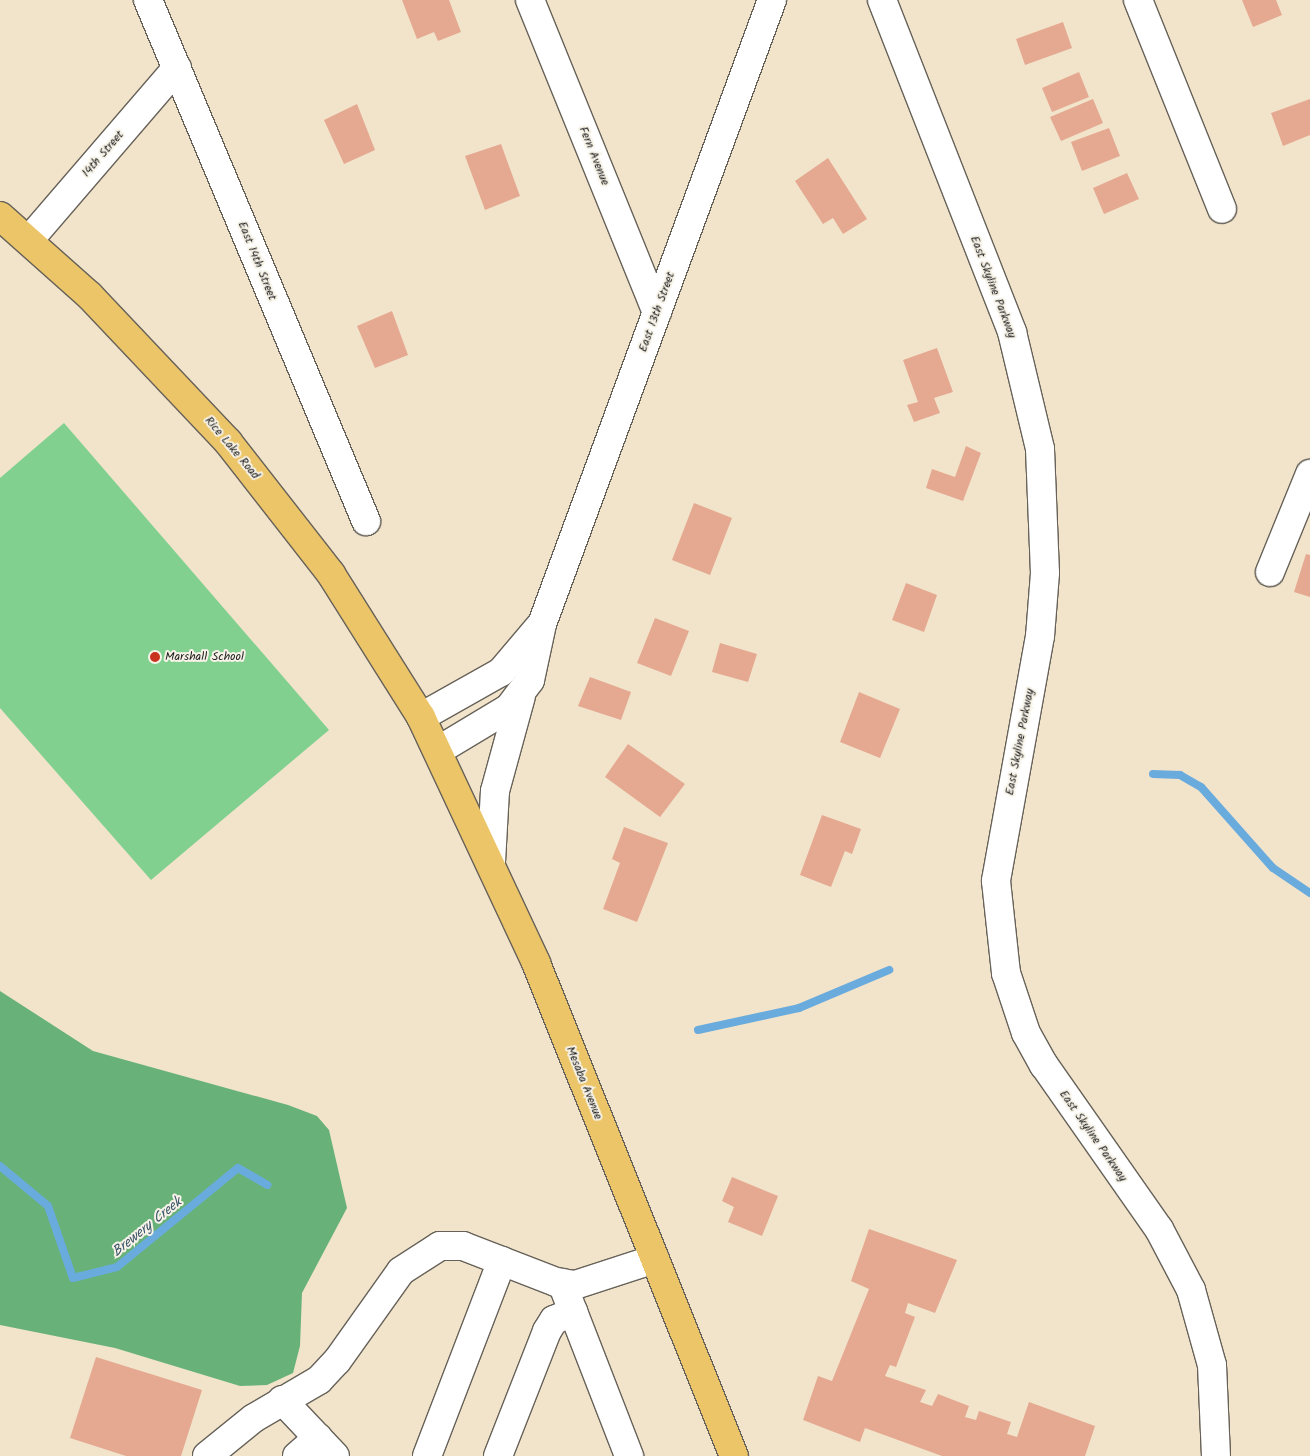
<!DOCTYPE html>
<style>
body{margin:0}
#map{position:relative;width:1310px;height:1456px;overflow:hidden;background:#f2e4cb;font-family:Kalam,sans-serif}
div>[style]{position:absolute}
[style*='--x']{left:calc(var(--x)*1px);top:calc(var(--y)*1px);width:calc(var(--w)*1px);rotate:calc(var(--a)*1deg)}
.green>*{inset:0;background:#81d090}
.forest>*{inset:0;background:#68b27a}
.stream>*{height:8px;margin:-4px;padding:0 4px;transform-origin:4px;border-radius:4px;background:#6aabde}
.building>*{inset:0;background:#e4a990}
.roads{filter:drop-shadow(1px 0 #676259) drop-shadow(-1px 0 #676259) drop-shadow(0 1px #676259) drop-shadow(0 -1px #676259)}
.minor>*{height:28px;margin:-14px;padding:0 14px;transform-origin:14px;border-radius:14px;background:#fff}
.major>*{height:28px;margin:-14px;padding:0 14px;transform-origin:14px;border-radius:14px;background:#ecc569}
.dots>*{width:14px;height:14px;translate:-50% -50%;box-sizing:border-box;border:2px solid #f7f3e8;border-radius:50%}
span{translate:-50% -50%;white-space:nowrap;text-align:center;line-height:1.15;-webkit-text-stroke:4px #f7f3e8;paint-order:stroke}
.street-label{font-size:12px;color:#1c1c1c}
.poi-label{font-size:12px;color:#1c1c1c}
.left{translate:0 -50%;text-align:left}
.water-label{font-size:14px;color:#3b556a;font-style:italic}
</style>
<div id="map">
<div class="green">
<div style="clip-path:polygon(64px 423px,329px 730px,151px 880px,0 708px,0 478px)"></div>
</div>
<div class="forest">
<div style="clip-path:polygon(0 991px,93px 1051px,288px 1105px,317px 1116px,329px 1130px,347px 1208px,302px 1293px,300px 1346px,293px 1373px,267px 1385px,240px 1386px,115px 1348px,0 1325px)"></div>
</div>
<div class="stream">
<div style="--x:1153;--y:774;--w:27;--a:2"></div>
<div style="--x:1180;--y:775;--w:24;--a:30"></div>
<div style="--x:1201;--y:787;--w:108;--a:48.4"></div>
<div style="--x:1273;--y:868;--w:45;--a:34"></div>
<div style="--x:698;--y:1030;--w:103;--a:-12.3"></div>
<div style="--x:799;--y:1008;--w:98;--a:-22.9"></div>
<div style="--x:0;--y:1166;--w:62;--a:39.8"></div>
<div style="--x:48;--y:1206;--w:76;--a:70.9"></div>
<div style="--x:73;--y:1278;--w:45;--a:-14"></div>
<div style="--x:117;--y:1267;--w:156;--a:-39.3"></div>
<div style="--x:238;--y:1168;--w:34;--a:30"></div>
</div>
<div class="building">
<div style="clip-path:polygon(402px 0,449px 0,461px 32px,438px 41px,434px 32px,417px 39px)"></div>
<div style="clip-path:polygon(1242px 0,1276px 0,1282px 15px,1253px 27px)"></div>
<div style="clip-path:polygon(1063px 22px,1072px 48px,1025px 65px,1016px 39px)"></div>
<div style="clip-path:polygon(1079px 72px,1089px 97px,1052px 112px,1042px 88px)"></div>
<div style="clip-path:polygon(1093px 99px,1103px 123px,1061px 141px,1050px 117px)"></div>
<div style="clip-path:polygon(1310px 99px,1310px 135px,1283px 146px,1271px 113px)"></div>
<div style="clip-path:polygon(357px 104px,375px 150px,344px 164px,324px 120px)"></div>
<div style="clip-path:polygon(1109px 128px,1120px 156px,1082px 171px,1071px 142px)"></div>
<div style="clip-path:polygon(501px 144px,520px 196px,485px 210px,465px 156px)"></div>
<div style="clip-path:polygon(828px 158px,867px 219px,843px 234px,833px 218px,823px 224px,795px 181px)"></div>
<div style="clip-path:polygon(1127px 173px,1139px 199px,1104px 214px,1093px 188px)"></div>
<div style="clip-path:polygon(392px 311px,408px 355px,375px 368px,357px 326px)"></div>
<div style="clip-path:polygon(937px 348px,953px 392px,934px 398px,940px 413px,914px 422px,907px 405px,918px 402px,903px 360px)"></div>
<div style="clip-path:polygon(966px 446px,981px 453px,963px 501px,926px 488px,932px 469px,955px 477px)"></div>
<div style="clip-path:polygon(694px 503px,732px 518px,710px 575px,672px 560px)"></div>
<div style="clip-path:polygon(1306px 554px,1310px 555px,1310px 597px,1294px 592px)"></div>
<div style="clip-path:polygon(906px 583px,937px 595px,924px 632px,892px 620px)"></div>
<div style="clip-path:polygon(655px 618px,689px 631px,671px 676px,637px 663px)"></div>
<div style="clip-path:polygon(720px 643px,757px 654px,748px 682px,712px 672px)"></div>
<div style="clip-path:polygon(590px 677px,631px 692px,621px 720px,578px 706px)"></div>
<div style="clip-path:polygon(859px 692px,900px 709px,880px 758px,840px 742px)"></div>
<div style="clip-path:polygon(628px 744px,685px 784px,660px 817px,605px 777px)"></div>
<div style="clip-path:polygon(822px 815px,861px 829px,852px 854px,845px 851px,831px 887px,800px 875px)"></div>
<div style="clip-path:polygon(624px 827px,668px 843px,637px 922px,603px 909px,620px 863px,612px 859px)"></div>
<div style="clip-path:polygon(732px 1177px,778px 1196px,762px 1236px,728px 1222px,734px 1207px,722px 1201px)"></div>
<div style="clip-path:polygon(869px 1229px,957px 1260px,935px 1313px,908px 1303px,905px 1313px,915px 1317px,896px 1367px,890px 1365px,885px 1376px,926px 1390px,920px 1402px,932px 1406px,938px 1394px,969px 1406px,965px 1417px,976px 1420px,979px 1411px,1011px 1422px,1007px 1434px,1017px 1437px,1029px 1402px,1095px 1426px,1085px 1456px,942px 1456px,865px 1428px,860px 1442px,803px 1420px,818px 1376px,832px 1381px,869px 1289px,851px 1281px)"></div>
<div style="clip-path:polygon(96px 1357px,202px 1390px,181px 1456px,126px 1456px,70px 1438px)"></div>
</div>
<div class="roads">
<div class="minor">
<div style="--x:148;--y:0;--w:565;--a:67.29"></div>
<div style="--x:530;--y:0;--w:337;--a:67.9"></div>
<div style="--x:882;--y:0;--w:357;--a:68.6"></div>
<div style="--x:1012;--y:332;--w:120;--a:76.5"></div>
<div style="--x:1040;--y:449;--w:124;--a:87.7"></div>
<div style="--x:1045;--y:573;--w:63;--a:94.5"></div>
<div style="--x:1040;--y:636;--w:249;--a:100.2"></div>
<div style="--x:996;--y:881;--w:93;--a:83.8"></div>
<div style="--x:1006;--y:973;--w:63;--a:71.6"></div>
<div style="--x:1026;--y:1033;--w:37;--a:61"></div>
<div style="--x:1044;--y:1065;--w:200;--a:55"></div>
<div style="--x:1159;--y:1229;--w:69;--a:62.3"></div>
<div style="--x:1191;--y:1290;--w:78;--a:74.4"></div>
<div style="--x:1212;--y:1365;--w:91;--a:87.5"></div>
<div style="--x:1138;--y:0;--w:225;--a:68.1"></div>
<div style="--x:29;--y:240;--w:227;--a:-49.3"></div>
<div style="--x:1270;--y:572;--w:106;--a:-67.8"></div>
<div style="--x:421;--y:717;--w:92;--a:-29.4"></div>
<div style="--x:501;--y:672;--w:59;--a:-49.8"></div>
<div style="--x:439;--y:750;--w:82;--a:-31"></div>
<div style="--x:509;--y:708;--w:35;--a:-53"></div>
<div style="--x:530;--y:680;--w:57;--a:-77.9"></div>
<div style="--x:542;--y:624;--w:665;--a:-69.77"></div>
<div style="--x:491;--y:862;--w:71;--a:-86.8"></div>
<div style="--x:495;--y:791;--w:98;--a:-74.7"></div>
<div style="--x:562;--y:1283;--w:186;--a:68.8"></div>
<div style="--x:282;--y:1400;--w:77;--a:46.6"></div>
<div style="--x:207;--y:1456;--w:60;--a:-39"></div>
<div style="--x:254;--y:1418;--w:75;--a:-30.3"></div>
<div style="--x:319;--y:1380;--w:26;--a:-47"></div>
<div style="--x:337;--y:1361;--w:110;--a:-54.6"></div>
<div style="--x:401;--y:1271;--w:46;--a:-32.7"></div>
<div style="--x:440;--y:1246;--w:23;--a:0"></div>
<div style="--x:463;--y:1246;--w:100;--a:21.2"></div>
<div style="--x:556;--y:1282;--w:19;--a:9"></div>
<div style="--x:575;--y:1285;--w:84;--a:-18"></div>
<div style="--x:297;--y:1456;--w:28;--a:-41"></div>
<div style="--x:427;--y:1456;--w:209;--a:-69"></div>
<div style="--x:498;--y:1456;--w:134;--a:-68.6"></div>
<div style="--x:547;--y:1331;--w:13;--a:-58"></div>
<div style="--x:554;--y:1320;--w:21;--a:-23"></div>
</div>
<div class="major">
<div style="--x:0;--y:216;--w:120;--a:41.6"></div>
<div style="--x:90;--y:296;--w:201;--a:46.6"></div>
<div style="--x:228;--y:442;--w:167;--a:52"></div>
<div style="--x:331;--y:574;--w:169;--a:57.8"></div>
<div style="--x:421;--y:717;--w:272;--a:64.9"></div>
<div style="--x:536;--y:963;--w:531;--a:68.12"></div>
</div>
</div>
<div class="dots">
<div style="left:155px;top:657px;background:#c8321e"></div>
</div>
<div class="street-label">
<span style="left:103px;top:154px;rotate:-49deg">14th Street</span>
<span style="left:594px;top:156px;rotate:68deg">Fern Avenue</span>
<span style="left:257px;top:261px;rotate:68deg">East 14th Street</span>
<span style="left:993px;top:287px;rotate:69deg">East Skyline Parkway</span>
<span style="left:657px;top:312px;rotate:-70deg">East 13th Street</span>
<span style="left:232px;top:448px;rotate:50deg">Rice Lake Road</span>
<span style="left:1020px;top:742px;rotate:-79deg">East Skyline Parkway</span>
<span style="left:584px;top:1083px;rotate:68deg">Mesaba Avenue</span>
<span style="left:1093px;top:1136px;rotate:55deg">East Skyline Parkway</span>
</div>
<div class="poi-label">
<span class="left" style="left:165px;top:657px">Marshall School</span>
</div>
<div class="water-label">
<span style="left:147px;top:1227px;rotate:-39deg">Brewery Creek</span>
</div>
</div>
